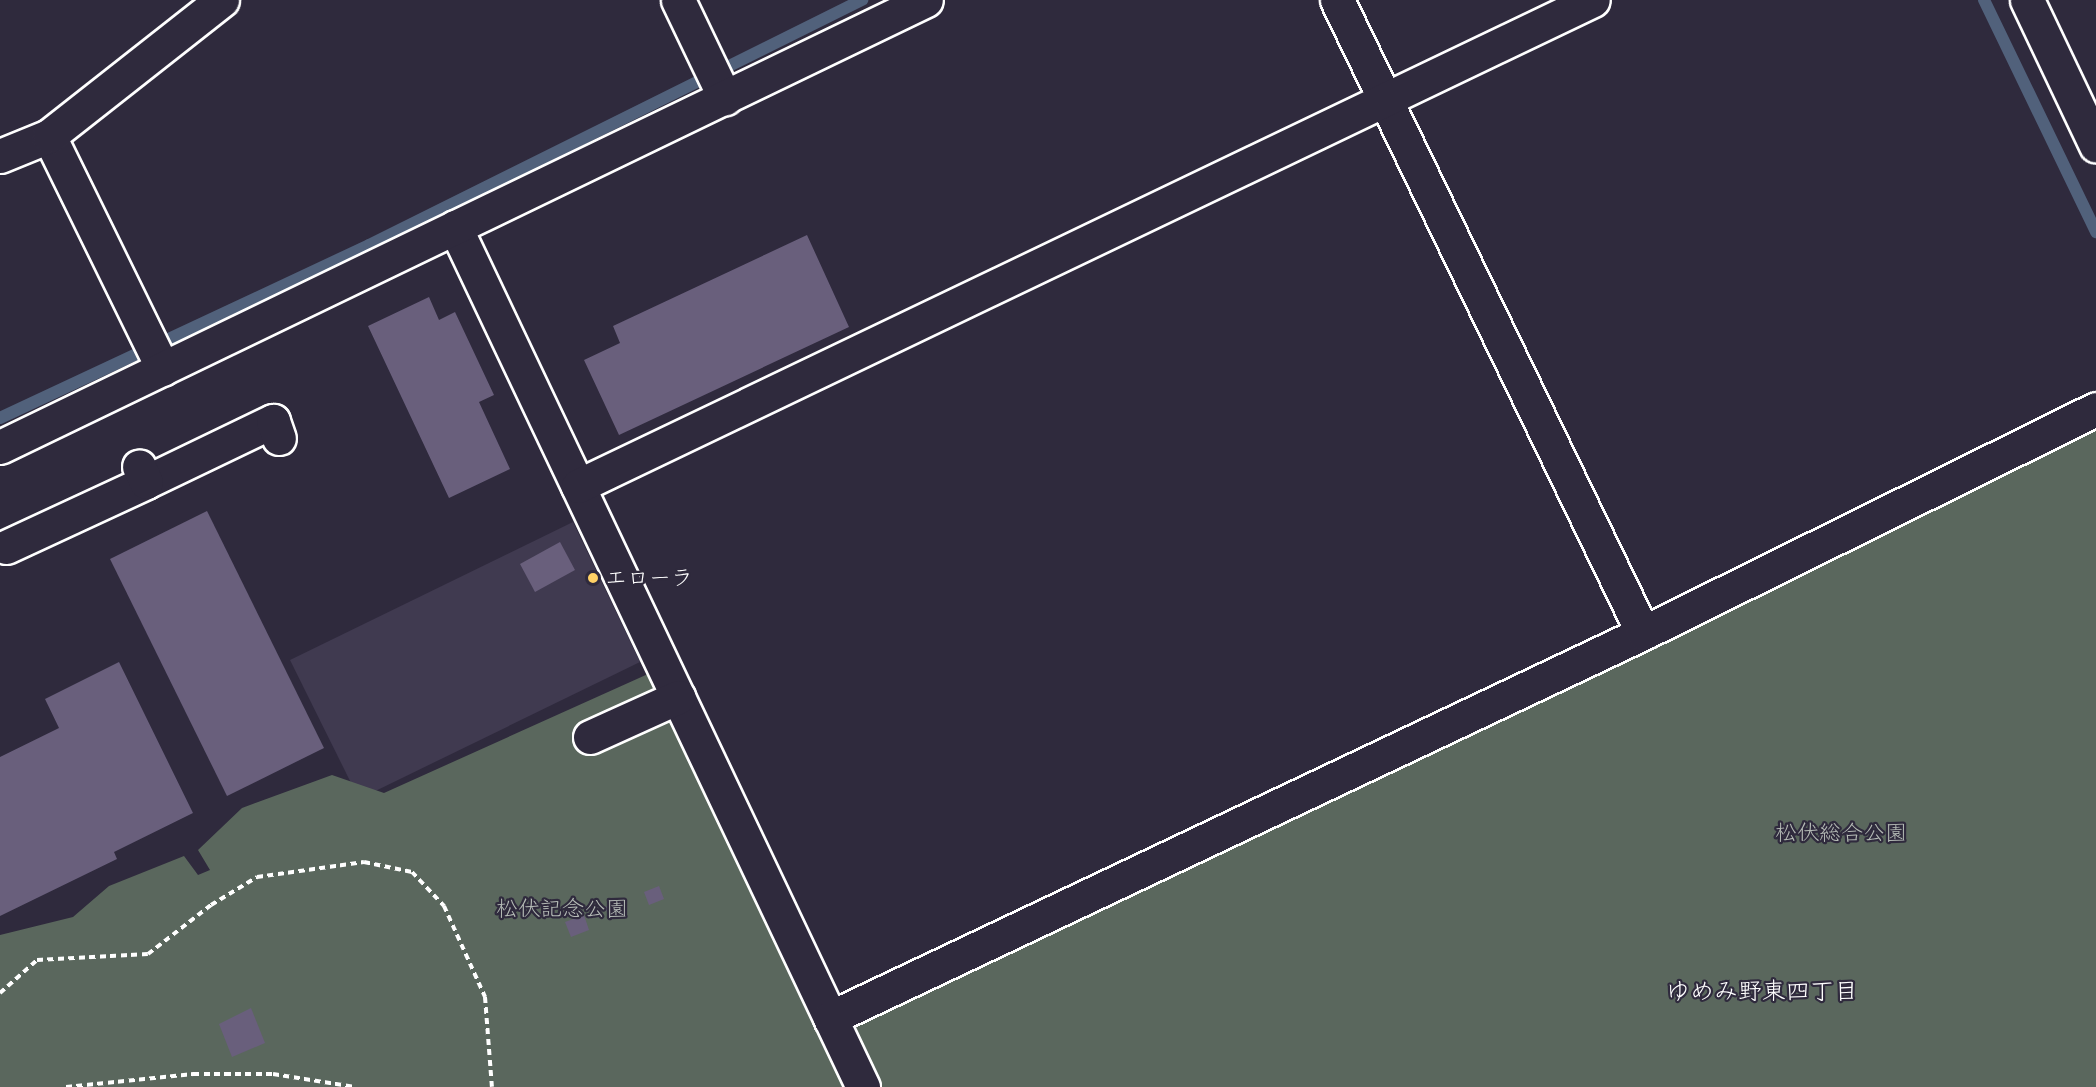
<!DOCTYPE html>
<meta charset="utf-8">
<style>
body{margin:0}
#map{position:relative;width:2096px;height:1087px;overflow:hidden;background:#2f2a3d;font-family:"Patrick Hand","Klee One",sans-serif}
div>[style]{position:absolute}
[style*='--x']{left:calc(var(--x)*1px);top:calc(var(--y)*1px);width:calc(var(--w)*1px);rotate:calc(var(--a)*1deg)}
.built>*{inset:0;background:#403a50}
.green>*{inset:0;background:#5a675d}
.stream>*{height:12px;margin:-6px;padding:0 6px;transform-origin:6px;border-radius:6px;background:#51617b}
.building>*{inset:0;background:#695f7c}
.path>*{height:4px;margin-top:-2px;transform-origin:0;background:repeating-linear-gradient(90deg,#fff 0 6px,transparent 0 10.5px)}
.roads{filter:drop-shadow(2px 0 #fff) drop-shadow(-2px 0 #fff) drop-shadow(0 2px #fff) drop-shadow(0 -2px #fff)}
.minor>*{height:33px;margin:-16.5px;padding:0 16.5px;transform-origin:16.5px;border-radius:16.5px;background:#2f2a3d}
.dots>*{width:16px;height:16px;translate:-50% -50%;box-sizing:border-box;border:3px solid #2f2a3d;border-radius:50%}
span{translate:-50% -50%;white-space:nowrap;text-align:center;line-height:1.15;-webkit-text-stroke:4.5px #2f2a3d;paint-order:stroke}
.poi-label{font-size:22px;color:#fff}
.left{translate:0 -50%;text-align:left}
.park-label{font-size:22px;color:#b5bbb6}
.neighbourhood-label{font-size:24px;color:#fff}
</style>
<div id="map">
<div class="built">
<div style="clip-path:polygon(573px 522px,640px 662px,359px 799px,290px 660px)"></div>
</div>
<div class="green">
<div style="clip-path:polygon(2096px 430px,2096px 1087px,877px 1087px,848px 1025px)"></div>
<div style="clip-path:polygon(648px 674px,667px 714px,673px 711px,852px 1087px,0 1087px,0 935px,73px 917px,109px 886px,184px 856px,198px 875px,210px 870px,198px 850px,242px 808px,332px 775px,384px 793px)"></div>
</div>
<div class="stream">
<div style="--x:1984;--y:0;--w:258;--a:64.2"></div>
<div style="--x:0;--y:418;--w:408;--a:-25.1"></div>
<div style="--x:369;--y:245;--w:551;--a:-26.43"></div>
</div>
<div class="building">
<div style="clip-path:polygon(807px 235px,849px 327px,619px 435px,584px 360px,620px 343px,613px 326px)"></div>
<div style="clip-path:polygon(429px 297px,439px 320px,455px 312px,494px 395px,479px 402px,510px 469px,449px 498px,368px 326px)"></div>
<div style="clip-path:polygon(207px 511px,324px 748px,227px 796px,110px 559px)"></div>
<div style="clip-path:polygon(560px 542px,575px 570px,535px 592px,520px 564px)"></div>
<div style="clip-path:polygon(119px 662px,193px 813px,114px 852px,117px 859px,0 916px,0 757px,59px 728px,45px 699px)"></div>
<div style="clip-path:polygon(659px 886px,664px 899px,649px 905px,644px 892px)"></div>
<div style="clip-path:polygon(622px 900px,626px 914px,610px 920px,605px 907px)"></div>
<div style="clip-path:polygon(584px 915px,589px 930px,571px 937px,565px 922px)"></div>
<div style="clip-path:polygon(251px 1008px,265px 1043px,232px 1057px,219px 1024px)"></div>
</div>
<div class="path">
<div style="--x:0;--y:993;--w:50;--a:-41.7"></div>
<div style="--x:37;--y:960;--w:111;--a:-3.1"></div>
<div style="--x:148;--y:954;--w:80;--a:-37.9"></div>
<div style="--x:211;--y:905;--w:54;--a:-31.3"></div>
<div style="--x:257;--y:877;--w:108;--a:-8"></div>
<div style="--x:364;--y:862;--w:49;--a:11.8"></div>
<div style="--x:412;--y:872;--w:47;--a:46.7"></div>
<div style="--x:444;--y:906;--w:100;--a:65.7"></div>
<div style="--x:485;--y:997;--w:90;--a:85.6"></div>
<div style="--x:66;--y:1087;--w:128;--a:-5.8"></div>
<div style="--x:193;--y:1074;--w:80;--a:0"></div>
<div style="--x:273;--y:1074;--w:83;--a:9"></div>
</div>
<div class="roads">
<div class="minor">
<div style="--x:678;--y:0;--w:109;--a:64.4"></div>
<div style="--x:1337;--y:0;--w:703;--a:64.2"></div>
<div style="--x:2027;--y:0;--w:161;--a:64.6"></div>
<div style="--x:49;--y:136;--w:259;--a:63.9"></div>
<div style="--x:0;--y:156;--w:53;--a:-22.2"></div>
<div style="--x:49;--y:136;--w:220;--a:-38.2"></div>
<div style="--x:455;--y:227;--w:952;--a:64.62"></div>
<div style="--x:0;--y:447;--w:1028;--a:-25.77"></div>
<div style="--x:146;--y:482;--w:141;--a:-25.7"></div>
<div style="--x:273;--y:421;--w:18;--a:71"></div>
<div style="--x:578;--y:486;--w:1125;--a:-25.59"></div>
<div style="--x:6;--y:547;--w:154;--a:-24.9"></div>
<div style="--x:146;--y:482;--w:17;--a:-114"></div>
<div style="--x:590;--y:737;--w:97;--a:-24.4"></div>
<div style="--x:830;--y:1018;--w:900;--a:-25.34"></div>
<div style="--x:1643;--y:633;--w:505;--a:-26.31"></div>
</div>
</div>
<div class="dots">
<div style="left:593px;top:578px;background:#ffd166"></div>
</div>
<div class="poi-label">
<span class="left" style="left:605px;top:578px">エローラ</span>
</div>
<div class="park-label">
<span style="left:1841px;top:833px">松伏総合公園</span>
<span style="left:562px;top:909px">松伏記念公園</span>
</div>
<div class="neighbourhood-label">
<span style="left:1762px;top:991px">ゆめみ野東四丁目</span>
</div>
</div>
